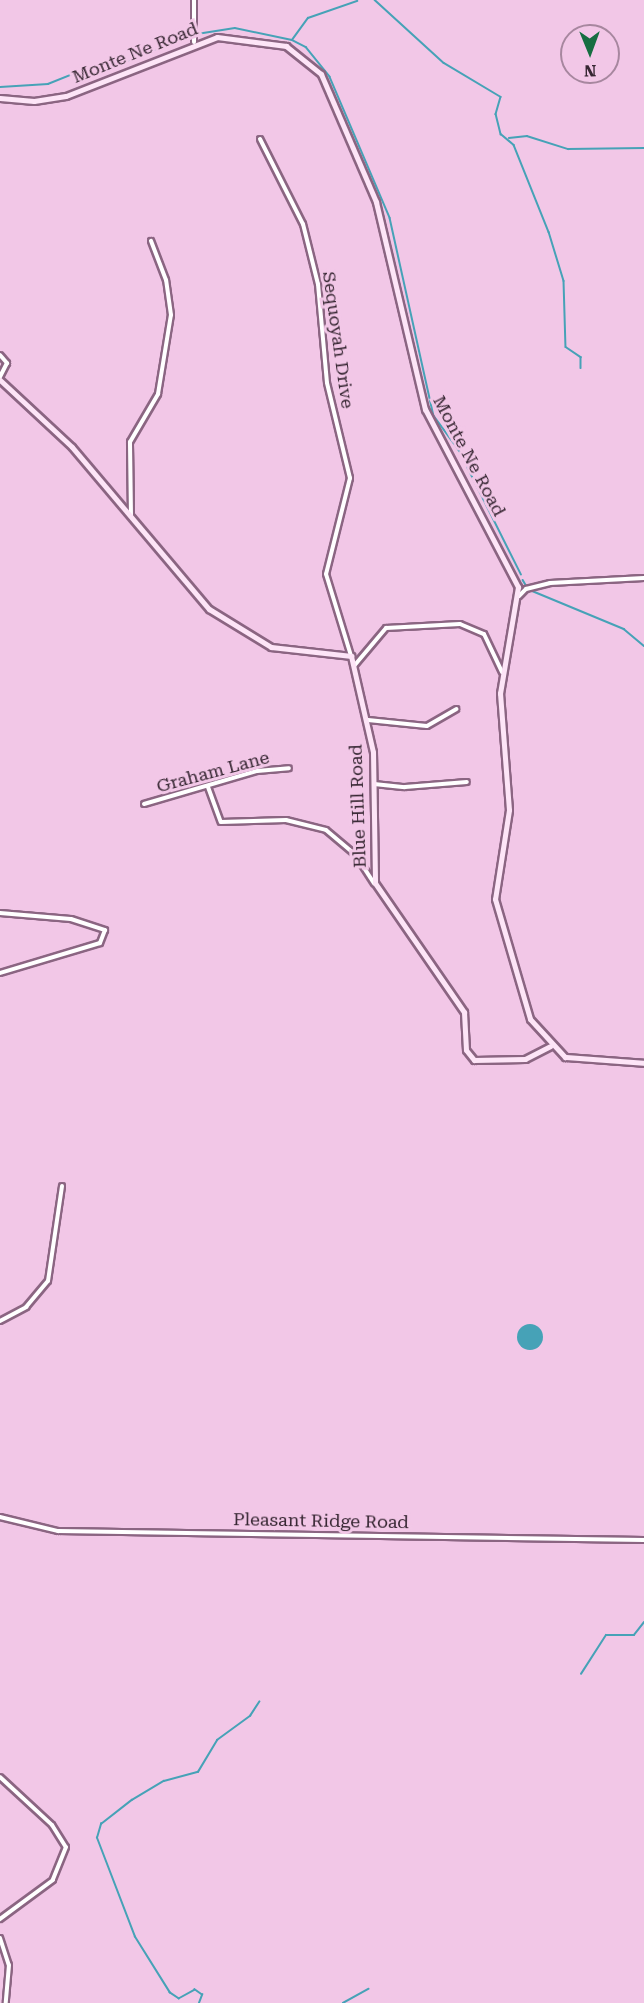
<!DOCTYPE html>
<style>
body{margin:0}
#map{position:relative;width:644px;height:2003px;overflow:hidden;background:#f2c7e7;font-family:"Roboto Serif",serif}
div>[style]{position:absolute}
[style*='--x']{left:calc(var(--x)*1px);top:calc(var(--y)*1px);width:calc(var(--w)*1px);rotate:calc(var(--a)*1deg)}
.water>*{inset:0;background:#46a2b7}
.round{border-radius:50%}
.stream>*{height:1.5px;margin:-0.75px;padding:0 0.75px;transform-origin:0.75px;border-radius:0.75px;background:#46a2b7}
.roads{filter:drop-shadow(2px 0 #8b6582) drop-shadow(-2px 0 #8b6582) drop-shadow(0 2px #8b6582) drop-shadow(0 -2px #8b6582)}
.street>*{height:4px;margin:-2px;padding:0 2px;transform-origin:2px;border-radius:2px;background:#fff}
.secondary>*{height:5px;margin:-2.5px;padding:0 2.5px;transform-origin:2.5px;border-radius:2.5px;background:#fde5f7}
span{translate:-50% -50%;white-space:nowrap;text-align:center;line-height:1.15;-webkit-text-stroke:6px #f2c7e7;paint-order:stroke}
.street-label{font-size:18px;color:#372733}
.north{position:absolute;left:560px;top:24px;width:60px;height:60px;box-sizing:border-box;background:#f2c7e7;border:2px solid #a7879f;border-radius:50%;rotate:179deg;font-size:16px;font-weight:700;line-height:24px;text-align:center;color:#372733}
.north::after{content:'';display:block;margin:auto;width:21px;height:27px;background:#166e41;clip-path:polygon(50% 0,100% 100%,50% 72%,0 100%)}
</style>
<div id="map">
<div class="water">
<div class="round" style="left:517px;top:1324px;width:26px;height:26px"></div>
</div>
<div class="stream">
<div style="--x:375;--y:0;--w:93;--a:42.4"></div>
<div style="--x:444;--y:63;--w:66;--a:30.8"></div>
<div style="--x:501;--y:97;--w:18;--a:106"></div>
<div style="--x:496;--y:114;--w:21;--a:76"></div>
<div style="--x:501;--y:134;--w:17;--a:40"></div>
<div style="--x:514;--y:145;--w:94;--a:68.1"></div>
<div style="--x:549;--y:232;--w:51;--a:73"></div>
<div style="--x:564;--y:281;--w:66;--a:88.3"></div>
<div style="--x:566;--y:347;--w:18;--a:34"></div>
<div style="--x:581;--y:357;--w:11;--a:90"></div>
<div style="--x:197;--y:34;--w:38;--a:-9"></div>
<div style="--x:235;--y:28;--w:58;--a:11.9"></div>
<div style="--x:292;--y:40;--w:16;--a:27"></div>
<div style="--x:306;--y:47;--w:38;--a:51"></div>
<div style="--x:330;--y:77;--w:153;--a:66.9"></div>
<div style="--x:390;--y:218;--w:203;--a:77.5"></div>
<div style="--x:434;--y:416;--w:42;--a:53.7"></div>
<div style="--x:459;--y:450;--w:139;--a:63.4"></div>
<div style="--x:292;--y:40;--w:27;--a:-54"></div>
<div style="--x:308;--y:18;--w:52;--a:-19.1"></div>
<div style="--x:84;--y:70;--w:26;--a:-4"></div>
<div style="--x:110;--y:68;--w:87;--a:-22.4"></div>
<div style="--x:0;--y:87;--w:48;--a:-3.6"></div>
<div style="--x:48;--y:84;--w:32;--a:-22"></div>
<div style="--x:509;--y:138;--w:18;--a:-6"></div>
<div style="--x:527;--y:136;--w:43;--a:17.6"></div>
<div style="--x:568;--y:149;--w:76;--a:-0.8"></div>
<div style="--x:523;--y:580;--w:6;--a:59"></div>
<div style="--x:530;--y:590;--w:102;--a:22.5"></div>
<div style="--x:624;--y:629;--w:26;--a:40"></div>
<div style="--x:581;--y:1674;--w:46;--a:-57.3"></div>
<div style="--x:606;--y:1635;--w:28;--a:0"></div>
<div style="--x:634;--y:1635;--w:16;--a:-52"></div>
<div style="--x:199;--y:2003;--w:9;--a:-69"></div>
<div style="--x:202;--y:1995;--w:9;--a:-144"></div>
<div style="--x:195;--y:1990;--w:18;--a:151"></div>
<div style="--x:179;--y:1999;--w:11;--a:-146"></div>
<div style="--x:170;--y:1993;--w:66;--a:-122"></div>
<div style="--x:135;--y:1937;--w:106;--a:-111"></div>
<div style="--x:97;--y:1838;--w:15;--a:-74"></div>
<div style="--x:101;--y:1824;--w:39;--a:-38"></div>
<div style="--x:132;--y:1800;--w:37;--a:-31"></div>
<div style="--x:164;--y:1781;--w:35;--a:-15"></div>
<div style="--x:198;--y:1772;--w:37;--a:-59"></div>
<div style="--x:217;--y:1740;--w:41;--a:-36"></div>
<div style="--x:250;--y:1716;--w:17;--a:-57"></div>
<div style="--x:343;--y:2003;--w:29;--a:-29"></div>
</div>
<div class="roads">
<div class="street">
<div style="--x:194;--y:42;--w:42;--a:-90"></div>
<div style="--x:260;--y:139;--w:95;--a:63.2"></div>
<div style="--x:303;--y:224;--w:62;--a:76"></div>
<div style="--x:318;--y:284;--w:99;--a:84.8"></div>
<div style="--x:327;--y:383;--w:98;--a:76.4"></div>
<div style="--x:350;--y:478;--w:99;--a:104"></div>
<div style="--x:326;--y:574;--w:86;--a:73"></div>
<div style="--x:0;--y:355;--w:11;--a:49"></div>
<div style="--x:7;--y:363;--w:16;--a:117"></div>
<div style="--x:131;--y:516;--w:74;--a:-90.8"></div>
<div style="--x:130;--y:442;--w:56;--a:-59.7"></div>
<div style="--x:158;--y:394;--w:80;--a:-80.7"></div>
<div style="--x:171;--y:315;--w:35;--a:-98"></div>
<div style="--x:166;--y:280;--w:42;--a:-111"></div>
<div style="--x:519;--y:596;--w:10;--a:-45"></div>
<div style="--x:526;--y:589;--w:25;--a:-14"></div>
<div style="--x:550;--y:583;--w:94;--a:-3"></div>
<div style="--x:354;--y:666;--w:50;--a:-49.9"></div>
<div style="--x:386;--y:628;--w:74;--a:-3.1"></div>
<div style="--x:460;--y:624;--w:26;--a:23"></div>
<div style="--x:484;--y:634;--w:42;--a:64.7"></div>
<div style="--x:368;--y:720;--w:59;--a:5.8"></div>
<div style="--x:427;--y:726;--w:34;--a:-30"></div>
<div style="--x:374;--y:784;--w:31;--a:6"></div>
<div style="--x:405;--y:787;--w:62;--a:-4.6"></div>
<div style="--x:208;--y:787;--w:37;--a:70"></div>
<div style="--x:221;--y:822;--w:65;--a:-1.8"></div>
<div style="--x:286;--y:820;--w:41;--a:14"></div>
<div style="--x:326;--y:830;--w:38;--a:40"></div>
<div style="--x:355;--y:854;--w:35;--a:57"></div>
<div style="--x:144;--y:804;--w:118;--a:-16.3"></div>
<div style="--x:257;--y:771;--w:32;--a:-5"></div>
<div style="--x:0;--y:913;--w:71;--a:4.8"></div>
<div style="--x:71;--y:919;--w:36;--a:18"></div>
<div style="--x:105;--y:930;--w:14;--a:111"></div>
<div style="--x:100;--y:943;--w:104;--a:163.3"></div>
<div style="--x:0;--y:1321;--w:30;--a:-28"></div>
<div style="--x:26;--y:1307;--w:34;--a:-50"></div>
<div style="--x:48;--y:1281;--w:96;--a:-81.6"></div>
<div style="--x:0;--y:1517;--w:60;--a:13.6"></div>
<div style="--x:58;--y:1531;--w:586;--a:0.88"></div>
<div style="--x:0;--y:1777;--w:71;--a:42.7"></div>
<div style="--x:52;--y:1825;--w:26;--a:58"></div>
<div style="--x:66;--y:1847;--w:35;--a:112"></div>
<div style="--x:53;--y:1880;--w:66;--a:143.7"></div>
<div style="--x:0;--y:1938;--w:28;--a:72"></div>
<div style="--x:9;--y:1965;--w:38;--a:95"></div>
</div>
<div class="secondary">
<div style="--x:0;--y:98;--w:34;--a:5"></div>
<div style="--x:34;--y:101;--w:32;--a:-9"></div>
<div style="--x:66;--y:96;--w:162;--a:-21.3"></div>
<div style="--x:217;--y:37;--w:70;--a:7.4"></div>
<div style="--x:286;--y:46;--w:45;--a:38.7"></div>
<div style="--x:321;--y:74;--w:139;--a:66.7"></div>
<div style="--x:376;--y:202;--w:213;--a:76.7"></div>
<div style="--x:425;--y:409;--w:201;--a:62.4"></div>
<div style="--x:518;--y:587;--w:108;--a:99.6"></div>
<div style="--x:500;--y:693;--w:117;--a:85.6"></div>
<div style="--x:509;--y:810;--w:90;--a:98.9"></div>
<div style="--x:495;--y:899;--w:125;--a:73.7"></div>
<div style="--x:530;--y:1019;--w:52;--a:47.4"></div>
<div style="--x:565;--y:1057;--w:79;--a:4.3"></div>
<div style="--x:0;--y:380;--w:98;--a:42.9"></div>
<div style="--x:72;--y:447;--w:212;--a:49.8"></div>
<div style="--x:209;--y:609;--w:73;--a:31.5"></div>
<div style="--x:271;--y:647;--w:81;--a:6.4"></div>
<div style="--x:351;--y:656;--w:98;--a:77.1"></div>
<div style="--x:373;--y:752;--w:131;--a:89.1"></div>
<div style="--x:375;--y:883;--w:157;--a:55.4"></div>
<div style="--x:464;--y:1012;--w:38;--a:87"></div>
<div style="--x:466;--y:1050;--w:13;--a:51"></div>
<div style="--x:474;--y:1060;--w:51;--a:-1.1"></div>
<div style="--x:525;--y:1059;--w:28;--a:-27"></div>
</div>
</div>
<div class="street-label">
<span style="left:135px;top:53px;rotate:-22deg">Monte Ne Road</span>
<span style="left:338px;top:340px;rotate:82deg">Sequoyah Drive</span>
<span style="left:469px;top:456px;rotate:62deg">Monte Ne Road</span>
<span style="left:213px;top:772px;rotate:-15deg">Graham Lane</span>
<span style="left:358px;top:806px;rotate:-92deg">Blue Hill Road</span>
<span style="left:321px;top:1521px;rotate:1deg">Pleasant Ridge Road</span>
</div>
<div class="north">N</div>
</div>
